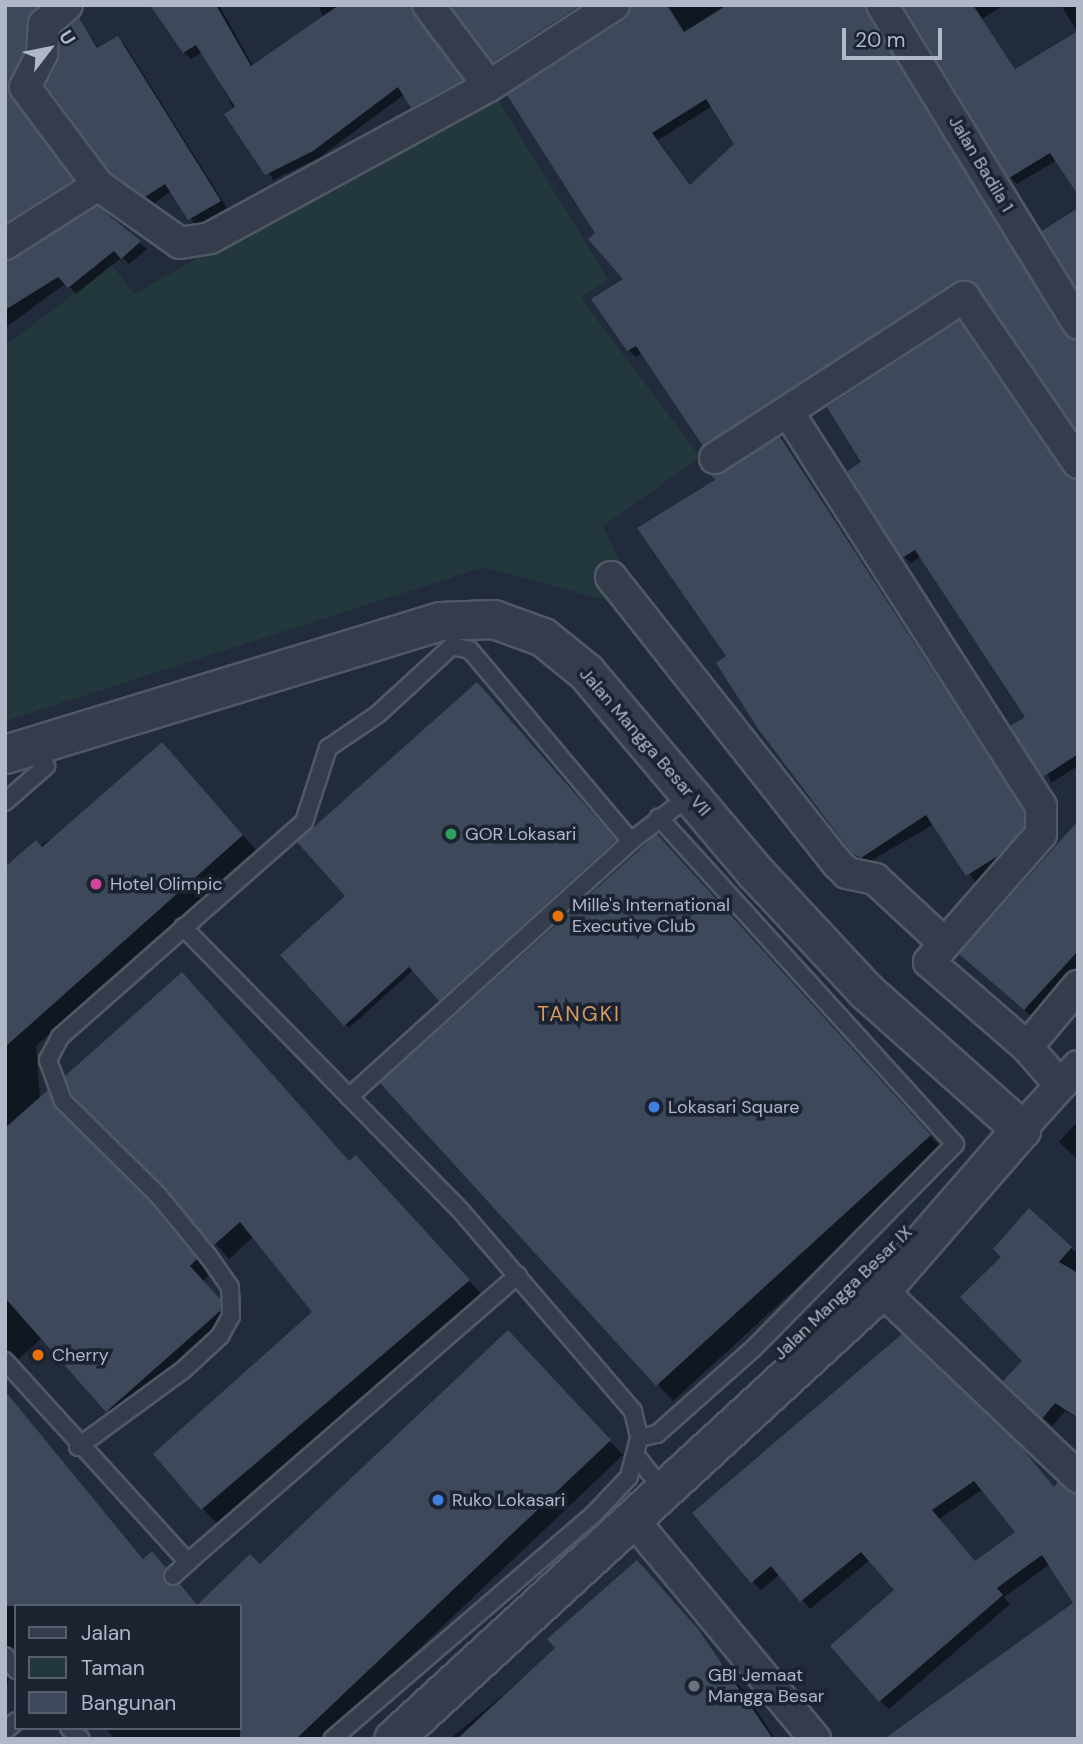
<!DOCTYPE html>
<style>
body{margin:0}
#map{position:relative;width:1083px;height:1744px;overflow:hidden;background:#212b3c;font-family:"DM Sans",sans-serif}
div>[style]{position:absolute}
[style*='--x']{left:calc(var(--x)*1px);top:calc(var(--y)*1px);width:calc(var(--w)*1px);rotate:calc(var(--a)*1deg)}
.green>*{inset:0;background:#23383d}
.shadow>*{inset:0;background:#0007}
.building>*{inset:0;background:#3d495b}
.roads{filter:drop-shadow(2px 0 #505866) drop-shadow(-2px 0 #505866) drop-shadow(0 2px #505866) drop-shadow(0 -2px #505866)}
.service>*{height:16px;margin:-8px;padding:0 8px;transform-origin:8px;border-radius:8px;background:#353d4c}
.minor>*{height:30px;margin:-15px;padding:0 15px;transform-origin:15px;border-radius:15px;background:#353d4c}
.tertiary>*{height:37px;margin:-18.5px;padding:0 18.5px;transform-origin:18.5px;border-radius:18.5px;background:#353d4c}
.dots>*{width:19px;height:19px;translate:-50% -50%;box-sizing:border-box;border:4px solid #1b2230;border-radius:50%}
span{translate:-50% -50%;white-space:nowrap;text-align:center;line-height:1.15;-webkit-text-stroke:7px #1b2230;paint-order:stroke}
.street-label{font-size:18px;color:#b0b8c8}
.poi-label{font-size:18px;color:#b0b8c8}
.left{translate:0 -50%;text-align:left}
.quarter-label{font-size:21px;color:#d7995c;letter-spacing:2px}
.frame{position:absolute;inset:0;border:7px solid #b0b8c8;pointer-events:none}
.legend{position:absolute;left:14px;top:1604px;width:228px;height:126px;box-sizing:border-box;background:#1b2230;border:2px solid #575e6d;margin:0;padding:9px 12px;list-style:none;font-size:21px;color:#b0b8c8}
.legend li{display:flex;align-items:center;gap:14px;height:35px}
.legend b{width:35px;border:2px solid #575e6d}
.north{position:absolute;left:14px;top:14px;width:70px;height:70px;-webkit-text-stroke:5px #1b2230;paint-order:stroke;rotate:58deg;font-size:19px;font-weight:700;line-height:28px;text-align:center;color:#b0b8c8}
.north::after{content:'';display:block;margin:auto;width:24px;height:32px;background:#b0b8c8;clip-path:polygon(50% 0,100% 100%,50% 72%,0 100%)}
.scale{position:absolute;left:842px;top:28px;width:100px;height:32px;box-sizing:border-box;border:4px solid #b0b8c8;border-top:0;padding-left:9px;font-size:21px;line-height:24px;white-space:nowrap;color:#b0b8c8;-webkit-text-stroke:5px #1b2230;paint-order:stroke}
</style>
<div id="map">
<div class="green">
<div style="clip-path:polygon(493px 92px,608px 279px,581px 298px,700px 457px,603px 526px,633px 589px,616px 603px,484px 567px,5px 721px,5px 346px,112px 265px,134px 294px)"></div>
</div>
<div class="shadow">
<div style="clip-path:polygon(5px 5px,55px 5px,14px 97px,78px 188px,5px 234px)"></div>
<div style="clip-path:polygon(174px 5px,219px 5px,253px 66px,324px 18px,318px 5px,423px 5px,420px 23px,468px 88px,420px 114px,405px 94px,320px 157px,273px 180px,203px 52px,191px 59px,184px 52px)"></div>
<div style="clip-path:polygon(452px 5px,599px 5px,501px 68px)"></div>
<div style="clip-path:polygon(evenodd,632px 5px,873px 5px,873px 23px,1066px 337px,971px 286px,711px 452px,642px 353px,636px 357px,629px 350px,593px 300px,626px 280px,597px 233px,632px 5px,712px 106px,736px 144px,691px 186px,658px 140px,712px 106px)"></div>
<div style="clip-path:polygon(905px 5px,1004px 5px,982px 19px,1016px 70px,1057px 160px,1017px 184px,1010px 177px)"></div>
<div style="clip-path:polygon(1061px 5px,1078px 5px,1078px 33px)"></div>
<div style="clip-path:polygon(79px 20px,99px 49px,118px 38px,125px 45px,227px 208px,197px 227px,172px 191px,154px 203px,112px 171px)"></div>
<div style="clip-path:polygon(97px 208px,147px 249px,129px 264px,122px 257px,76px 294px,66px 283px,5px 328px,5px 261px)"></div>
<div style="clip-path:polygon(959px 323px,1066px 475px,1078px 477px,1078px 766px,1051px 783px,1028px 717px,921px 556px,911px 563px,904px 557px,863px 462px)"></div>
<div style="clip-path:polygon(779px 439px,1031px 821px,1009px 862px,976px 883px,934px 824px,865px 864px,806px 792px,718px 664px,729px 657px)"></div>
<div style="clip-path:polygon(476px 684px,619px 845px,444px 1004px,413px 970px,349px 1028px,282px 955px,347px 896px)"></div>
<div style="clip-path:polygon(176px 759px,256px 850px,36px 1046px,40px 1100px,48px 1093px,69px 1124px,164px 1218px,210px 1274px,203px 1281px,233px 1315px,121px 1425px,42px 1338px,5px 1371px,5px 868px)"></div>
<div style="clip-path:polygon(1078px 821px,1078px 965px,1032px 1017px,969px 962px)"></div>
<div style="clip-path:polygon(673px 852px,945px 1152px,673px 1401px,383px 1083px)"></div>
<div style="clip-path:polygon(1078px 1121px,1078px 1160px,1059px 1142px)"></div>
<div style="clip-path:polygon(350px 1163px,371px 1171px,483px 1296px,217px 1523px,202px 1508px,314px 1312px,254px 1236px,229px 1259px,167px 1187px)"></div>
<div style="clip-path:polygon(1029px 1211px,1078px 1254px,1078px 1419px,1065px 1411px,1052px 1426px,1005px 1381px,1024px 1361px,1003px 1257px)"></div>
<div style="clip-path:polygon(evenodd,902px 1336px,1054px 1488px,1075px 1603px,1050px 1564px,1004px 1597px,1010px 1604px,889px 1709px,880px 1701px,896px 1590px,870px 1560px,810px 1609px,780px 1574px,761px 1590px,752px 1581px,902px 1336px,983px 1489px,1018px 1532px,975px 1563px,939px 1519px,983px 1489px)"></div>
<div style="clip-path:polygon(521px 1346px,623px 1455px,324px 1739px,114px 1739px,106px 1728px,240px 1728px,240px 1606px,260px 1567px)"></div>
<div style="clip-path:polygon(5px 1392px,144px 1560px,165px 1568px,198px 1606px,16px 1606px,16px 1662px,5px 1689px)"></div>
<div style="clip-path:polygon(649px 1574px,745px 1692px,775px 1739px,450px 1739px)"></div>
</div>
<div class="building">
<div style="clip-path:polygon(5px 5px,39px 5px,28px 17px,25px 49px,8px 89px,73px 180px,5px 223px)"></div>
<div style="clip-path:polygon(150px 5px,216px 5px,251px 66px,339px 5px,411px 5px,463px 80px,411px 108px,398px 87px,313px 151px,265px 175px,224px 114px,235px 107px,196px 45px,183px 53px)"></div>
<div style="clip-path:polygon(457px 5px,581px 5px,493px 62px,452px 8px)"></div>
<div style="clip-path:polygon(evenodd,631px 5px,667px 5px,684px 32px,727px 5px,865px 5px,1063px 333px,1078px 341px,1078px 432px,978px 287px,964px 280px,703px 446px,636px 346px,627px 351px,591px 299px,623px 279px,588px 239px,595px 233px,507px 95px,624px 20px,631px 5px,706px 99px,734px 144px,690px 185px,652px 133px,706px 99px)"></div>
<div style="clip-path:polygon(903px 5px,973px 5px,1015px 69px,1078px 31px,1078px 195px,1050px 153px,1009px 178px)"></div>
<div style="clip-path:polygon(79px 18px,97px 48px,118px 36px,221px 201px,188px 220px,165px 184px,145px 197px,110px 172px,46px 85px,58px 62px,61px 33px)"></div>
<div style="clip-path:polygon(97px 206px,141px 241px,121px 259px,114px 251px,68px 288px,58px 277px,5px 310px,5px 261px)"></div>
<div style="clip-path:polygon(1078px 208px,1078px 290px,1042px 231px)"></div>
<div style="clip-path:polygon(959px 321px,1064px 473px,1078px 480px,1078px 754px,1043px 777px,1010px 726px,1025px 717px,915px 550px,902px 558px,847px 471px,861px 462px,827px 407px)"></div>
<div style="clip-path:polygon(780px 437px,1024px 811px,1024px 827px,1001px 854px,966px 876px,926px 815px,861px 858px,851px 852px,759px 730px,716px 663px,726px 656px,637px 528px,715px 480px,711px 475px)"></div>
<div style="clip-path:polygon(477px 682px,616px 840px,439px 1001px,409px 967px,344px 1026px,280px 955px,345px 896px,297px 842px)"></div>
<div style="clip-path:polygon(162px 742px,243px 835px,5px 1047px,5px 867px,36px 840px,42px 847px)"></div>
<div style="clip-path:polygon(1078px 821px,1078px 951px,1024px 1010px,959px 954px)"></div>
<div style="clip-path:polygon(657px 834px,931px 1135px,656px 1386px,380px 1083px)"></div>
<div style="clip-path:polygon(182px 972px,349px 1161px,356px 1155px,470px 1280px,201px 1510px,153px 1454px,312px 1312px,240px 1222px,213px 1246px,165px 1188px,72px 1095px,65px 1076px)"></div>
<div style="clip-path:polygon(48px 1090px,56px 1108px,150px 1202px,197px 1259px,190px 1266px,220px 1299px,220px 1311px,106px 1412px,5px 1298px,5px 1128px)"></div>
<div style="clip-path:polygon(1029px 1208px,1072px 1247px,1059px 1262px,1078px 1273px,1078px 1418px,1055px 1403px,1042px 1419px,1003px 1381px,1022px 1361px,960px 1297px,1001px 1257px,993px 1249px)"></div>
<div style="clip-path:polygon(508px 1330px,611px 1440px,296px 1739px,240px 1739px,240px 1606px,5px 1606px,5px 1391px,143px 1559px,152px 1551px,166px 1568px,165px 1583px,180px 1584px,197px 1605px,250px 1554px,260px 1564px)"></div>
<div style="clip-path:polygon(evenodd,902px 1334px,1022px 1448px,1054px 1487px,1058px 1482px,1078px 1494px,1078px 1739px,884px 1739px,1073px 1603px,1042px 1555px,997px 1588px,1003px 1595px,879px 1702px,830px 1646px,894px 1590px,861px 1552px,800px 1602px,771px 1566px,751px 1583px,692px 1513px,902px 1334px,974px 1481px,1015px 1532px,975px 1561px,932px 1510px,974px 1481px)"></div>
<div style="clip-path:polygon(637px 1560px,698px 1629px,773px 1739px,457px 1739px,555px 1648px,547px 1639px)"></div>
</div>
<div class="roads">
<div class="service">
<div style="--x:5;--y:802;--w:55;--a:-41.3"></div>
<div style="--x:183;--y:927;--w:397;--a:45.6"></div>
<div style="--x:461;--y:1211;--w:264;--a:49.3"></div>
<div style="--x:633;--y:1411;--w:28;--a:77"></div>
<div style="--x:639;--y:1438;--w:40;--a:104.4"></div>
<div style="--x:629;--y:1477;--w:51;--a:133.4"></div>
<div style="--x:594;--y:1514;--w:345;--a:139.3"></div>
<div style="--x:349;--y:1097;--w:381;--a:-42.2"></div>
<div style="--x:631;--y:841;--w:76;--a:-37.5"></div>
<div style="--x:5;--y:1361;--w:272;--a:47.7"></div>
<div style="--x:188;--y:1562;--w:437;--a:-41"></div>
<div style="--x:639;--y:1438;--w:18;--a:-13"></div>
<div style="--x:657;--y:1434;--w:130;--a:-41.6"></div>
<div style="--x:754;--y:1348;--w:286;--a:-45.4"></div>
<div style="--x:955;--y:1144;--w:441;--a:-132.2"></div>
<div style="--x:78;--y:1447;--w:129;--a:-36.2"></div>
<div style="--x:182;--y:1371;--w:52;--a:-42.6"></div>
<div style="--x:220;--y:1336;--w:23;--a:-61"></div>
<div style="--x:231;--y:1316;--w:29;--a:-92"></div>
<div style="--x:230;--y:1287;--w:38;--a:-125"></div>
<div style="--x:208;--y:1256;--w:79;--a:-129.3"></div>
<div style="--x:158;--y:1195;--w:134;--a:-135.3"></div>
<div style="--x:63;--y:1101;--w:44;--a:-110.1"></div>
<div style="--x:48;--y:1060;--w:26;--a:-62"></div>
<div style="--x:60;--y:1037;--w:325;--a:-41.4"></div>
<div style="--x:304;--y:822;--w:78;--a:-72"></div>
<div style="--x:328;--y:748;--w:60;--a:-34.2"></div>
<div style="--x:378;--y:714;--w:100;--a:-42.6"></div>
<div style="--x:452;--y:646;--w:18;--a:13"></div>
<div style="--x:470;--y:650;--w:250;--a:49.9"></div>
<div style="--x:638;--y:1458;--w:42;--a:51.8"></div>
<div style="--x:173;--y:1576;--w:21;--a:-43"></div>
<div style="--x:5;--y:1656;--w:18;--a:52"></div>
<div style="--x:69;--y:1728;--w:16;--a:43"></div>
<div style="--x:5;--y:1731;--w:15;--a:-42"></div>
</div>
<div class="minor">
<div style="--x:67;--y:5;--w:30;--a:140"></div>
<div style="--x:44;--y:24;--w:30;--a:94"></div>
<div style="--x:42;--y:54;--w:37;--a:117"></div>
<div style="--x:25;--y:87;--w:122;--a:53.3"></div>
<div style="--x:428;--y:5;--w:101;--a:53"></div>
<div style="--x:882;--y:5;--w:374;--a:58.4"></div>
<div style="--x:5;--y:244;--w:110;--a:-32.4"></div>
<div style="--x:98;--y:185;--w:100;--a:35.3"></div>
<div style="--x:180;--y:243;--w:30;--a:-9"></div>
<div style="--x:210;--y:238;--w:318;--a:-28.6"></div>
<div style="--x:489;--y:86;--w:149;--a:-32.9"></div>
<div style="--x:788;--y:412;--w:468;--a:57.3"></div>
<div style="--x:1041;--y:806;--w:28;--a:90"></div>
<div style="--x:1041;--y:834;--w:170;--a:131.2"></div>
<div style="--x:929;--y:962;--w:130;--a:40.9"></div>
<div style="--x:715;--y:458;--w:297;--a:-32.9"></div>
<div style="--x:964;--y:297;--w:201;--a:55.5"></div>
<div style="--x:611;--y:577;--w:366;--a:51.7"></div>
<div style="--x:838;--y:864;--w:13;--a:45"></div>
<div style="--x:847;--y:873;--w:29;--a:12"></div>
<div style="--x:875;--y:879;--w:93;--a:42.8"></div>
<div style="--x:1060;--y:1085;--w:50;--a:-131"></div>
<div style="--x:1027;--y:1047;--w:80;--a:-50.1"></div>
<div style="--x:1021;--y:1129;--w:85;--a:-47.9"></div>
<div style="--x:881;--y:1290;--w:272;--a:43.5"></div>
<div style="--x:635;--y:1522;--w:282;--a:50.3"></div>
</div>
<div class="tertiary">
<div style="--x:5;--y:754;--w:455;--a:-17"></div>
<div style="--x:440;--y:621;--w:53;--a:-2.2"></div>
<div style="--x:493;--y:619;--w:53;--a:19.8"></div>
<div style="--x:543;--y:637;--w:55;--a:39.1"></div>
<div style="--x:586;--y:672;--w:263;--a:49.8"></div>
<div style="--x:756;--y:873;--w:161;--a:47"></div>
<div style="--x:866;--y:991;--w:208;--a:41.7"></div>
<div style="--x:1021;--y:1129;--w:213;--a:131"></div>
<div style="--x:881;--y:1290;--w:663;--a:137.38"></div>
</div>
</div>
<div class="dots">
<div style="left:451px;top:834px;background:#2e9e5b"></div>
<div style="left:96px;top:884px;background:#d1479c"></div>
<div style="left:558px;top:916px;background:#e8710a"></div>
<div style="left:654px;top:1107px;background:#3f7fe0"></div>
<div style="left:38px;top:1355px;background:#e8710a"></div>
<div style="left:438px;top:1500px;background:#3f7fe0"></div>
<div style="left:694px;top:1686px;background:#6b7280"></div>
</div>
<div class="street-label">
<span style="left:981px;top:164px;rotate:59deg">Jalan Badila 1</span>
<span style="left:645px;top:742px;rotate:49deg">Jalan Mangga Besar VII</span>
<span style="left:843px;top:1293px;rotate:-44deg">Jalan Mangga Besar IX</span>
</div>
<div class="poi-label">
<span class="left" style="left:465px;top:834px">GOR Lokasari</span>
<span class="left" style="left:110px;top:884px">Hotel Olimpic</span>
<span class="left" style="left:572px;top:916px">Mille's International<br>Executive Club</span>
<span class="left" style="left:668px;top:1107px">Lokasari Square</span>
<span class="left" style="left:52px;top:1355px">Cherry</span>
<span class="left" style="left:452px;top:1500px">Ruko Lokasari</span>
<span class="left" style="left:708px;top:1686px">GBI Jemaat<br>Mangga Besar</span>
</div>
<div class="quarter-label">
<span style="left:579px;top:1014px">TANGKI</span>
</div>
<div class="frame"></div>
<ul class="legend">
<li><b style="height:9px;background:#353d4c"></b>Jalan</li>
<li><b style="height:19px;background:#23383d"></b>Taman</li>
<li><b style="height:19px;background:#3d495b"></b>Bangunan</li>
</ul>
<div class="north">U</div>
<div class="scale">20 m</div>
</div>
